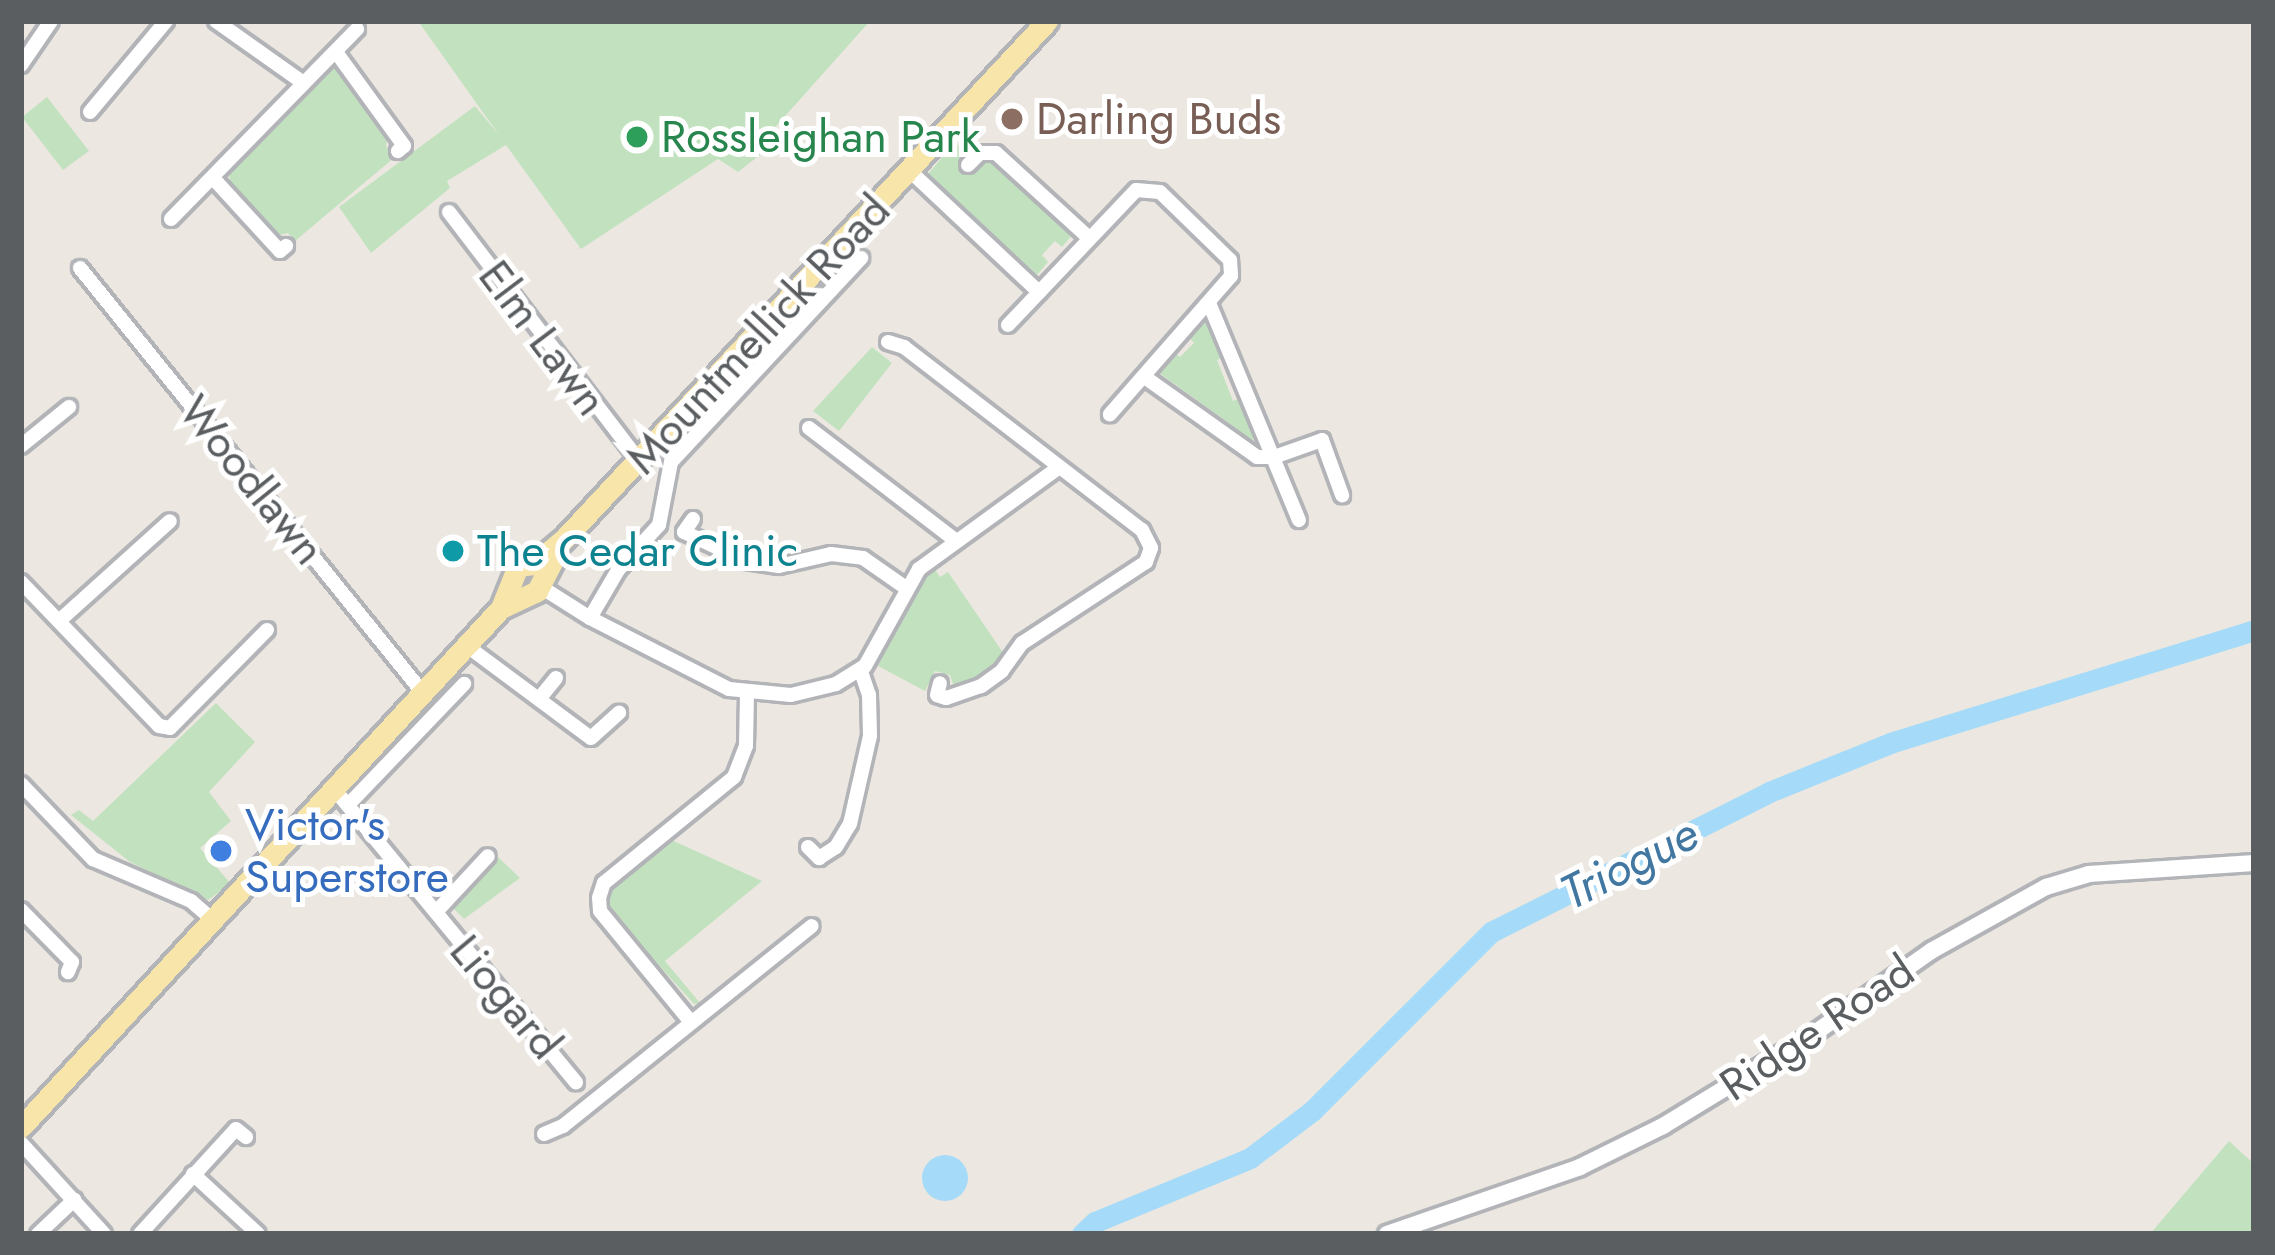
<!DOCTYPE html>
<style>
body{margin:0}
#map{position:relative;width:2275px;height:1255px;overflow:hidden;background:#ece8e1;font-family:Jost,sans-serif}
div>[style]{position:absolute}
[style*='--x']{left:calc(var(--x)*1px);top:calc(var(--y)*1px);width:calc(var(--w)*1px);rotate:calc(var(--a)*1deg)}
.green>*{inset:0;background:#c2e2bf}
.water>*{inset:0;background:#a5dbf8}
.round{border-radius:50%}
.river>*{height:21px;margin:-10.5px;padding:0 10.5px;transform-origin:10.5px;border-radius:10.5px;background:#a5dbf8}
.roads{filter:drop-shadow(3px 0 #b2b4b8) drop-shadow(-3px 0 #b2b4b8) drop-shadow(0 3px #b2b4b8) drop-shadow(0 -3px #b2b4b8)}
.minor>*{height:14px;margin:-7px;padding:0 7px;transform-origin:7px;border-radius:7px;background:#fff}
.tertiary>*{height:16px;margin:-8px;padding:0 8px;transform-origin:8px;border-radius:8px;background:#fff}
.primary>*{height:21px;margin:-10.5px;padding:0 10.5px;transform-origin:10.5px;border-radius:10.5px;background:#f8e5a9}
.dots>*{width:33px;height:33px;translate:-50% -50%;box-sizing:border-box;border:6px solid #fff;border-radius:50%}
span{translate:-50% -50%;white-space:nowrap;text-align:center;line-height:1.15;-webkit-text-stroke:10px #fff;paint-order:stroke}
.education-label{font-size:45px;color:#785e54}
.left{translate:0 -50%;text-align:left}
.leisure-label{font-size:45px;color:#27864d}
.street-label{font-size:45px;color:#5a5e61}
.culture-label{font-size:45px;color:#0d838f}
.shop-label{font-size:45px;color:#366cbe}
.water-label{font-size:48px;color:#4177a0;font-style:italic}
.frame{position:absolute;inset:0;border:24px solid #5a5e61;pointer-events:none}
</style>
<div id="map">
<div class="green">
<div style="clip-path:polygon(418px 21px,870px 21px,770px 133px,779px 140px,738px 172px,718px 159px,581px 249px,506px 145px,447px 181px,450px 188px,371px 253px,339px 207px,475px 106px,499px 135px)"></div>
<div style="clip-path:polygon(331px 64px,343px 68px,389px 132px,386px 146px,395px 157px,295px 241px,288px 233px,275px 236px,232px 189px,228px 170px)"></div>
<div style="clip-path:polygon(47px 97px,89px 151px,63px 170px,22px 117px)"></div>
<div style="clip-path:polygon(955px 142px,978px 166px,991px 161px,1073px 234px,1062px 247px,1055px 241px,1042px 255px,1048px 262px,1037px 275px,928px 174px)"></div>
<div style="clip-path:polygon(1203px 317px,1209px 318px,1225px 356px,1217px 360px,1233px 401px,1242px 398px,1257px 435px,1252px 440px,1158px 372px,1172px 351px,1180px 357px,1194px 343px,1187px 335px)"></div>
<div style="clip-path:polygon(872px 347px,892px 363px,839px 431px,813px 411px)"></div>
<div style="clip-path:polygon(934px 568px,940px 577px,948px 572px,1004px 654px,969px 685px,954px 687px,950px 675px,935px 671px,925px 691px,878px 666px,910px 596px)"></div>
<div style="clip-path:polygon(216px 703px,255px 742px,209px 792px,231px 821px,200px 848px,231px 884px,208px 900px,130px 862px,71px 815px,79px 810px,93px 821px)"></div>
<div style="clip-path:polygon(667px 838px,762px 881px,665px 961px,700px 1003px,694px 1004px,608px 909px,609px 886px)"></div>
<div style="clip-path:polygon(498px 857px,520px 878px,464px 919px,453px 908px)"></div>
<div style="clip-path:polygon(2229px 1141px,2254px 1164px,2254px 1234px,2150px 1234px)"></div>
</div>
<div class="water">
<div class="round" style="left:922px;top:1155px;width:46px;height:46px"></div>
</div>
<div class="river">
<div style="--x:1082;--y:1234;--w:18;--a:-43"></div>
<div style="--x:1095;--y:1222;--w:168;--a:-22.4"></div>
<div style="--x:1250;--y:1158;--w:78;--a:-37.2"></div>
<div style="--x:1312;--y:1111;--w:253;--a:-45"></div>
<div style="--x:1491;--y:932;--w:311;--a:-26.7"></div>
<div style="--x:1769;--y:792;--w:131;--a:-22"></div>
<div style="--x:1890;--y:743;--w:381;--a:-17.2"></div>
</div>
<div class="roads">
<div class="minor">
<div style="--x:216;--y:21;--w:105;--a:35.3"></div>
<div style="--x:336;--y:52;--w:116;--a:54.1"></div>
<div style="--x:404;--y:146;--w:8;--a:140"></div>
<div style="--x:21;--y:65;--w:53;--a:-55.7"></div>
<div style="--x:90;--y:112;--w:119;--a:-50.1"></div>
<div style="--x:968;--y:165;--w:17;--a:-45"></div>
<div style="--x:980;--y:153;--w:16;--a:0"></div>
<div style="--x:996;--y:153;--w:126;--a:42.4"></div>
<div style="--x:910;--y:171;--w:177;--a:43.2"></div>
<div style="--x:213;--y:178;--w:99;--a:47.5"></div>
<div style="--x:280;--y:251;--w:8;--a:-40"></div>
<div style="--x:449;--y:212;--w:315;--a:52.6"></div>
<div style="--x:171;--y:219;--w:266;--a:-45.6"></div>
<div style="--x:80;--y:268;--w:546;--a:51.09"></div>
<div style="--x:1209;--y:303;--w:235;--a:67.5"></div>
<div style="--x:1008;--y:325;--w:186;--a:-46.5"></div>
<div style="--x:1136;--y:190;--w:24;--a:5"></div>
<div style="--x:1160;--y:192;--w:98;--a:44.2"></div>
<div style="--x:1230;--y:260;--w:16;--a:86"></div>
<div style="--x:1231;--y:276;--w:184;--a:131.2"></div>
<div style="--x:888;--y:342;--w:17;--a:17"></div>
<div style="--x:904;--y:347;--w:300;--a:37.6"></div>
<div style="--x:1142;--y:530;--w:20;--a:63"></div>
<div style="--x:1151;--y:548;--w:15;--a:110"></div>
<div style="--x:1146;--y:562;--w:148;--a:146.8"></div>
<div style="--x:1022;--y:643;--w:34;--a:126"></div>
<div style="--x:1002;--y:671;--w:26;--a:144"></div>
<div style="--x:981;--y:686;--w:37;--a:161"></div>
<div style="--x:946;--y:698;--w:9;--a:-162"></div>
<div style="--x:937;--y:695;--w:12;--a:-76"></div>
<div style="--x:1146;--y:378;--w:136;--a:35.4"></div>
<div style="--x:1257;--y:457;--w:17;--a:0"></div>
<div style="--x:1274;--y:457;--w:51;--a:-19.5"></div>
<div style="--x:1322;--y:440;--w:59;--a:70"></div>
<div style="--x:809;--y:428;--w:185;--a:37.5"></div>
<div style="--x:21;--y:446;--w:62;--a:-39.1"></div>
<div style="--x:693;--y:519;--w:16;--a:125"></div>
<div style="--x:684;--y:532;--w:68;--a:25.1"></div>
<div style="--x:746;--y:561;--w:33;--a:9"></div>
<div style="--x:779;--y:566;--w:53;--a:-13"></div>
<div style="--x:831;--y:554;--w:32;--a:7"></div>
<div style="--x:863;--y:558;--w:52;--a:34.9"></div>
<div style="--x:21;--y:582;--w:199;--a:46.2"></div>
<div style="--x:159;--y:726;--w:11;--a:10"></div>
<div style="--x:170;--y:728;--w:138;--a:-45.3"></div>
<div style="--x:541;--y:587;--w:58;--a:32.3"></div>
<div style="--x:590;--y:618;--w:56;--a:-59.7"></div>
<div style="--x:618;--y:570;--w:61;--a:-47.7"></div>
<div style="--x:659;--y:525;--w:64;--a:-79.2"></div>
<div style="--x:671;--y:462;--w:279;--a:-47"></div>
<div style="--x:590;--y:618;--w:156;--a:27.1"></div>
<div style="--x:729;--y:689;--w:62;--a:5.5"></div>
<div style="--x:791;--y:695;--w:46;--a:-13.7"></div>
<div style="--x:836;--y:684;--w:34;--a:-32"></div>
<div style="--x:865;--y:666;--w:111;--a:-60.9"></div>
<div style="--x:919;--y:569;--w:172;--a:-36"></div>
<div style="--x:59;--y:621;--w:149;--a:-42"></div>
<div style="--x:467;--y:646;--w:154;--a:36.6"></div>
<div style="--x:591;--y:738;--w:38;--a:-42"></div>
<div style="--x:539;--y:699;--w:27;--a:-51"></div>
<div style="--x:21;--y:784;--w:104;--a:46.2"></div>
<div style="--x:93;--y:859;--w:107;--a:23.2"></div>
<div style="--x:191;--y:901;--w:32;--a:41"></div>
<div style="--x:335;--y:790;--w:379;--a:50.5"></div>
<div style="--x:348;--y:805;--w:168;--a:-46.2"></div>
<div style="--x:808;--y:847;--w:16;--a:45"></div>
<div style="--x:819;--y:858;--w:20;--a:-33"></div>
<div style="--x:836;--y:847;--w:27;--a:-59"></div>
<div style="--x:850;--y:824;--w:90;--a:-77.2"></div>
<div style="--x:870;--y:736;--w:41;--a:-91.4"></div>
<div style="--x:869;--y:695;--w:24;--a:-109"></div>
<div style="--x:21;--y:910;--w:73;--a:45.6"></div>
<div style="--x:72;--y:962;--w:11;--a:112"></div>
<div style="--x:436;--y:912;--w:76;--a:-47.1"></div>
<div style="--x:690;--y:1021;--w:142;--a:-129.3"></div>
<div style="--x:600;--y:911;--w:13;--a:-94"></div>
<div style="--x:599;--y:898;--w:16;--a:-72"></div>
<div style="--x:604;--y:883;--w:168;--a:-39.2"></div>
<div style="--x:734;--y:777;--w:33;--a:-69"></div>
<div style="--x:746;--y:746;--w:53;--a:-88.9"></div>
<div style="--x:544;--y:1134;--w:21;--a:-23"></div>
<div style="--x:563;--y:1126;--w:319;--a:-38.8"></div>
<div style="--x:21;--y:1143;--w:123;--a:47.6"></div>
<div style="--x:193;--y:1174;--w:88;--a:42.7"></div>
<div style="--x:38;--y:1234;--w:50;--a:-43.4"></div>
<div style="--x:140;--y:1234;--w:142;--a:-47.6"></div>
<div style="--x:236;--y:1129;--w:13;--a:39"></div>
</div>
<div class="tertiary">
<div style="--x:1387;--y:1234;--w:204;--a:-19.1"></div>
<div style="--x:1580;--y:1167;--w:93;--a:-26.3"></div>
<div style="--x:1663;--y:1126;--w:175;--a:-31.4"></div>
<div style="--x:1812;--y:1035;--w:146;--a:-35.2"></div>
<div style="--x:1931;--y:951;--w:132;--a:-29.1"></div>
<div style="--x:2046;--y:887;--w:45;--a:-16.8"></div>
<div style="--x:2089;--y:874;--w:165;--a:-3.8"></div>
</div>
<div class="primary">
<div style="--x:501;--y:608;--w:40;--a:-25"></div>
<div style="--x:537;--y:591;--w:42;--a:-62.8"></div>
<div style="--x:21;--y:1127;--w:707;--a:-47.24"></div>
<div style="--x:501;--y:608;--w:45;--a:-68"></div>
<div style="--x:518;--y:566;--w:16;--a:-7"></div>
<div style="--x:534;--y:564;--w:39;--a:-40"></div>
<div style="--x:564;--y:539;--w:708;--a:-47"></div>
</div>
</div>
<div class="dots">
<div style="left:1012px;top:119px;background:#8d6e63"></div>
<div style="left:637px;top:137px;background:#2e9e5b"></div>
<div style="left:453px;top:551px;background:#0f9aa8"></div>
<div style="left:221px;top:851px;background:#3f7fe0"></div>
</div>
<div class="education-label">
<span class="left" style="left:1036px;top:119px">Darling Buds</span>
</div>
<div class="leisure-label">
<span class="left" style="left:661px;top:137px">Rossleighan Park</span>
</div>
<div class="street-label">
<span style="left:758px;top:334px;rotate:-47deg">Mountmellick Road</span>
<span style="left:543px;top:338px;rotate:53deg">Elm Lawn</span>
<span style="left:252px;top:480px;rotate:51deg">Woodlawn</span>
<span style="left:506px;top:997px;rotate:50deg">Liogard</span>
<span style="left:1817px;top:1028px;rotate:-34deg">Ridge Road</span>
</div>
<div class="culture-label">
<span class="left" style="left:477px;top:551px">The Cedar Clinic</span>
</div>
<div class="shop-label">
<span class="left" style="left:245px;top:851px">Victor's<br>Superstore</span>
</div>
<div class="water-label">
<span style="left:1629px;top:863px;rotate:-27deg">Triogue</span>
</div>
<div class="frame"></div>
</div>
